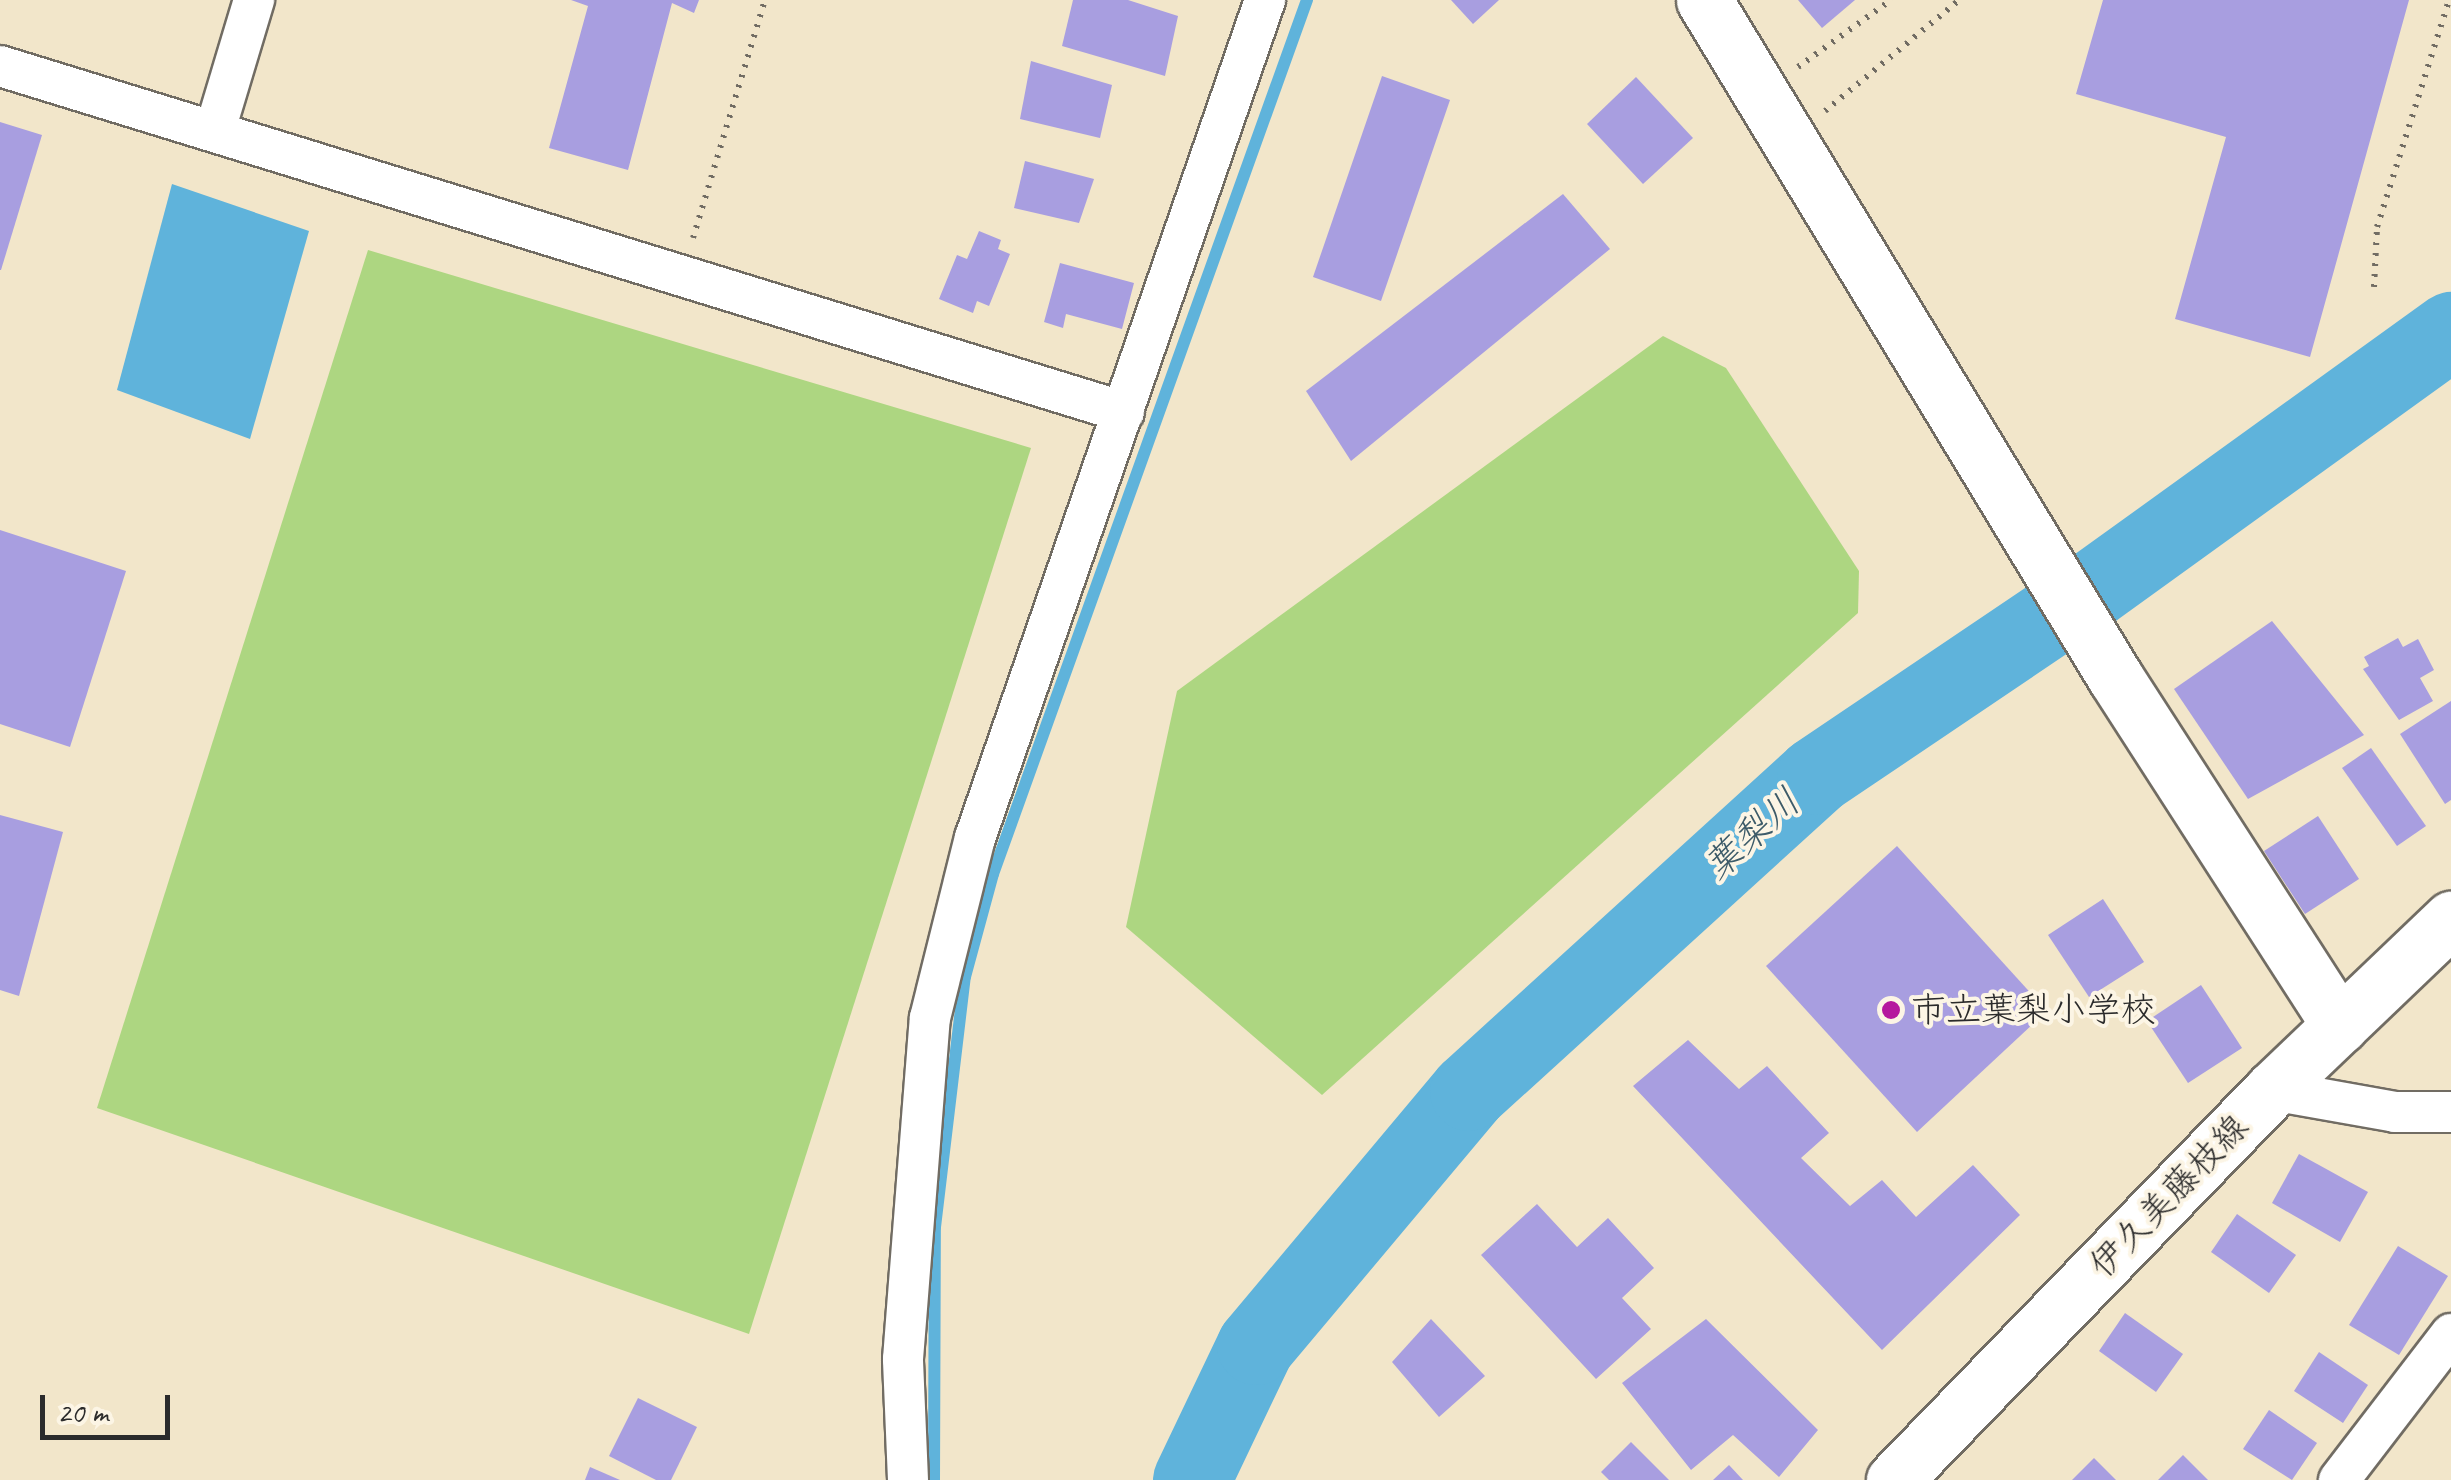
<!DOCTYPE html>
<meta charset="utf-8">
<style>
body{margin:0}
#map{position:relative;width:2451px;height:1480px;overflow:hidden;background:#f2e6ca;font-family:Caveat,"Klee One",sans-serif}
div>[style]{position:absolute}
[style*='--x']{left:calc(var(--x)*1px);top:calc(var(--y)*1px);width:calc(var(--w)*1px);rotate:calc(var(--a)*1deg)}
.green>*{inset:0;background:#add681}
.water>*{inset:0;background:#5fb3db}
.stream>*{height:12px;margin:-6px;padding:0 6px;transform-origin:6px;border-radius:6px;background:#5fb3db}
.river>*{height:78px;margin:-39px;padding:0 39px;transform-origin:39px;border-radius:39px;background:#5fb3db}
.building>*{inset:0;background:#a89ee0}
.path>*{height:6px;margin-top:-3px;transform-origin:0;background:repeating-linear-gradient(90deg,#716c63 0 2.5px,transparent 0 10.5px)}
.roads{filter:drop-shadow(2px 0 #716c63) drop-shadow(-2px 0 #716c63) drop-shadow(0 2px #716c63) drop-shadow(0 -2px #716c63)}
.street>*{height:40px;margin:-20px;padding:0 20px;transform-origin:20px;border-radius:20px;background:#fff}
.secondary>*{height:55px;margin:-27.5px;padding:0 27.5px;transform-origin:27.5px;border-radius:27.5px;background:#fff}
.dots>*{width:28px;height:28px;translate:-50% -50%;box-sizing:border-box;border:5px solid #fcf5e5;border-radius:50%}
span{translate:-50% -50%;white-space:nowrap;text-align:center;line-height:1.15;-webkit-text-stroke:8px #fcf5e5;paint-order:stroke}
.poi-label{font-size:35px;color:#2b2b2b}
.left{translate:0 -50%;text-align:left}
.street-label{font-size:35px;color:#2b2b2b}
.water-label{font-size:38px;color:#3d5b69;font-style:italic}
.scale{position:absolute;left:40px;top:1395px;width:130px;height:45px;box-sizing:border-box;border:5px solid #2b2b2b;border-top:0;padding-left:12px;font-size:30px;line-height:35px;white-space:nowrap;color:#2b2b2b;-webkit-text-stroke:8px #fcf5e5;paint-order:stroke}
</style>
<div id="map">
<div class="green">
<div style="clip-path:polygon(368px 250px,1031px 448px,749px 1334px,97px 1108px)"></div>
<div style="clip-path:polygon(1663px 336px,1726px 368px,1859px 571px,1858px 613px,1322px 1095px,1126px 927px,1177px 691px)"></div>
</div>
<div class="water">
<div style="clip-path:polygon(172px 184px,309px 231px,250px 439px,117px 390px)"></div>
</div>
<div class="stream">
<div style="--x:934;--y:1480;--w:253;--a:-89.8"></div>
<div style="--x:935;--y:1227;--w:252;--a:-83.2"></div>
<div style="--x:965;--y:977;--w:107;--a:-74.8"></div>
<div style="--x:993;--y:874;--w:929;--a:-70.24"></div>
</div>
<div class="river">
<div style="--x:1192;--y:1480;--w:148;--a:-64.5"></div>
<div style="--x:1256;--y:1346;--w:331;--a:-50"></div>
<div style="--x:1469;--y:1092;--w:469;--a:-42.3"></div>
<div style="--x:1816;--y:776;--w:333;--a:-34"></div>
<div style="--x:2092;--y:590;--w:443;--a:-35.8"></div>
</div>
<div class="building">
<div style="clip-path:polygon(571px 0,699px 0,694px 13px,672px 3px,628px 170px,549px 148px,588px 6px)"></div>
<div style="clip-path:polygon(1073px 0,1128px 0,1178px 16px,1165px 76px,1062px 46px)"></div>
<div style="clip-path:polygon(1451px 0,1499px 0,1473px 24px)"></div>
<div style="clip-path:polygon(1798px 0,1855px 0,1822px 28px)"></div>
<div style="clip-path:polygon(2103px 0,2409px 0,2310px 357px,2175px 319px,2226px 137px,2076px 94px)"></div>
<div style="clip-path:polygon(1031px 61px,1112px 85px,1100px 138px,1020px 119px)"></div>
<div style="clip-path:polygon(1382px 76px,1450px 100px,1381px 301px,1313px 277px)"></div>
<div style="clip-path:polygon(1636px 77px,1693px 138px,1643px 184px,1587px 124px)"></div>
<div style="clip-path:polygon(0 122px,42px 135px,1px 270px,0 270px)"></div>
<div style="clip-path:polygon(1025px 161px,1094px 179px,1079px 223px,1014px 208px)"></div>
<div style="clip-path:polygon(1563px 194px,1610px 249px,1351px 461px,1306px 391px)"></div>
<div style="clip-path:polygon(979px 231px,1001px 240px,998px 249px,1010px 254px,989px 306px,977px 301px,973px 313px,939px 299px,957px 255px,967px 259px)"></div>
<div style="clip-path:polygon(1060px 263px,1134px 283px,1122px 329px,1066px 314px,1063px 328px,1044px 322px)"></div>
<div style="clip-path:polygon(0 530px,126px 571px,70px 747px,0 724px)"></div>
<div style="clip-path:polygon(2272px 621px,2364px 735px,2248px 799px,2174px 689px)"></div>
<div style="clip-path:polygon(2398px 638px,2403px 647px,2418px 639px,2434px 670px,2420px 678px,2433px 701px,2399px 720px,2363px 669px,2369px 666px,2364px 657px)"></div>
<div style="clip-path:polygon(2451px 701px,2451px 800px,2445px 804px,2400px 734px)"></div>
<div style="clip-path:polygon(2371px 748px,2426px 826px,2397px 846px,2342px 768px)"></div>
<div style="clip-path:polygon(0 815px,63px 832px,19px 996px,0 990px)"></div>
<div style="clip-path:polygon(2318px 816px,2359px 879px,2305px 914px,2264px 851px)"></div>
<div style="clip-path:polygon(1897px 846px,2047px 1011px,1917px 1132px,1766px 966px)"></div>
<div style="clip-path:polygon(2103px 899px,2144px 962px,2089px 997px,2048px 935px)"></div>
<div style="clip-path:polygon(2201px 985px,2242px 1048px,2188px 1083px,2147px 1021px)"></div>
<div style="clip-path:polygon(1688px 1040px,1739px 1089px,1767px 1066px,1829px 1133px,1801px 1158px,1850px 1206px,1882px 1180px,1916px 1217px,1973px 1165px,2020px 1215px,1882px 1350px,1633px 1086px)"></div>
<div style="clip-path:polygon(2299px 1154px,2368px 1192px,2340px 1242px,2272px 1203px)"></div>
<div style="clip-path:polygon(1537px 1204px,1577px 1247px,1608px 1218px,1654px 1268px,1622px 1298px,1651px 1329px,1596px 1379px,1481px 1255px)"></div>
<div style="clip-path:polygon(2237px 1214px,2296px 1255px,2269px 1293px,2211px 1252px)"></div>
<div style="clip-path:polygon(2398px 1246px,2448px 1276px,2399px 1355px,2349px 1325px)"></div>
<div style="clip-path:polygon(2125px 1313px,2183px 1354px,2156px 1392px,2099px 1351px)"></div>
<div style="clip-path:polygon(1431px 1319px,1485px 1376px,1439px 1417px,1392px 1362px)"></div>
<div style="clip-path:polygon(1706px 1319px,1818px 1430px,1779px 1477px,1733px 1435px,1691px 1470px,1622px 1383px)"></div>
<div style="clip-path:polygon(2319px 1352px,2368px 1385px,2343px 1423px,2294px 1391px)"></div>
<div style="clip-path:polygon(638px 1398px,697px 1427px,671px 1480px,656px 1480px,609px 1456px)"></div>
<div style="clip-path:polygon(2269px 1410px,2317px 1443px,2292px 1480px,2243px 1449px)"></div>
<div style="clip-path:polygon(1631px 1442px,1669px 1480px,1609px 1480px,1601px 1472px)"></div>
<div style="clip-path:polygon(2183px 1455px,2208px 1480px,2158px 1480px)"></div>
<div style="clip-path:polygon(2094px 1458px,2116px 1480px,2072px 1480px)"></div>
<div style="clip-path:polygon(1729px 1465px,1743px 1480px,1713px 1480px)"></div>
<div style="clip-path:polygon(590px 1467px,620px 1480px,585px 1480px)"></div>
</div>
<div class="path">
<div style="--x:1798;--y:67;--w:115;--a:-35.8"></div>
<div style="--x:1825;--y:111;--w:174;--a:-39.6"></div>
<div style="--x:693;--y:238;--w:249;--a:-73.2"></div>
<div style="--x:2374;--y:287;--w:60;--a:-87.1"></div>
<div style="--x:2377;--y:227;--w:238;--a:-72.4"></div>
</div>
<div class="roads">
<div class="street">
<div style="--x:0;--y:66;--w:1176;--a:17.11"></div>
<div style="--x:215;--y:130;--w:136;--a:-73.3"></div>
<div style="--x:2272;--y:1090;--w:125;--a:10.1"></div>
<div style="--x:2395;--y:1112;--w:56;--a:0"></div>
<div style="--x:908;--y:1480;--w:121;--a:-92.4"></div>
<div style="--x:903;--y:1359;--w:342;--a:-85.5"></div>
<div style="--x:930;--y:1018;--w:186;--a:-76"></div>
<div style="--x:975;--y:838;--w:887;--a:-70.91"></div>
<div style="--x:2339;--y:1480;--w:184;--a:-52.5"></div>
</div>
<div class="secondary">
<div style="--x:1704;--y:0;--w:792;--a:58.74"></div>
<div style="--x:2115;--y:677;--w:415;--a:57.2"></div>
<div style="--x:1894;--y:1480;--w:543;--a:-45.9"></div>
<div style="--x:2272;--y:1090;--w:248;--a:-43.7"></div>
</div>
</div>
<div class="dots">
<div style="left:1891px;top:1010px;background:#b5179e"></div>
</div>
<div class="poi-label">
<span class="left" style="left:1911px;top:1010px">市立葉梨小学校</span>
</div>
<div class="street-label">
<span style="left:2169px;top:1196px;rotate:-46deg">伊久美藤枝線</span>
</div>
<div class="water-label">
<span style="left:1752px;top:834px;rotate:-42deg">葉梨川</span>
</div>
<div class="scale">20 m</div>
</div>
